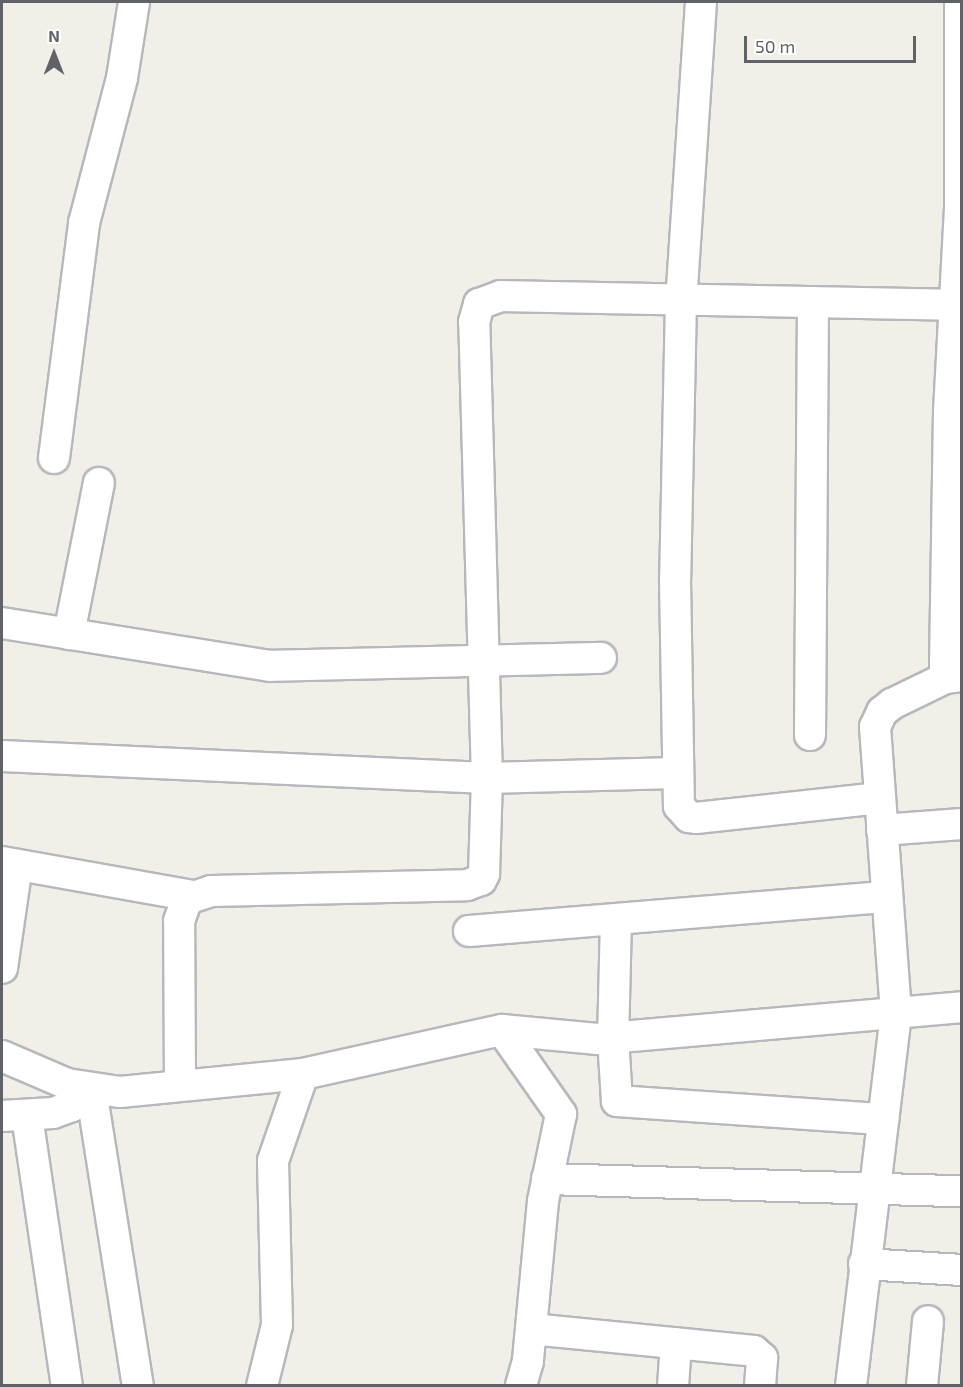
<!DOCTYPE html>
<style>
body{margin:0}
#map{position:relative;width:963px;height:1387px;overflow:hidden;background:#f1efe8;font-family:"Exo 2",sans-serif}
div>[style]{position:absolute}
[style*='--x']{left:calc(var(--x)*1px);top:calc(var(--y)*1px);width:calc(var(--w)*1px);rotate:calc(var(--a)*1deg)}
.roads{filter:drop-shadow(2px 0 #b5b8bc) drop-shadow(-2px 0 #b5b8bc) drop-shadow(0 2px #b5b8bc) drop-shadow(0 -2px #b5b8bc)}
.minor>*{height:30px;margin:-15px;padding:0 15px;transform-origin:15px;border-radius:15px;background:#fff}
span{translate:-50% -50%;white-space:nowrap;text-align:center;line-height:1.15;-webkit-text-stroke:4.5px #fff;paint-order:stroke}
.frame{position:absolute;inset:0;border:3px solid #5f6368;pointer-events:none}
.north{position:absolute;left:24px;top:24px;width:60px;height:60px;-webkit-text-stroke:4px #fff;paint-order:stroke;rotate:0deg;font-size:16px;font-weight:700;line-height:24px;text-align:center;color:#5f6368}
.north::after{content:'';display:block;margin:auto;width:21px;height:27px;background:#5f6368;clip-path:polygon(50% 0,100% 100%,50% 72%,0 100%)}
.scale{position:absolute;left:744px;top:36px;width:172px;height:27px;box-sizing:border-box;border:3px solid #5f6368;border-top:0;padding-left:8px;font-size:18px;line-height:21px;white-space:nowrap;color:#5f6368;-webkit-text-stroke:4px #fff;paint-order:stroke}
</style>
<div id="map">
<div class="roads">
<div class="minor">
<div style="--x:701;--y:2;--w:299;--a:93.8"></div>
<div style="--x:681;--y:300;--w:280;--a:91.2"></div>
<div style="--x:675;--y:580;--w:226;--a:89"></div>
<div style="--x:679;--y:806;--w:15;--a:48"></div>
<div style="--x:689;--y:817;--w:7;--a:8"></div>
<div style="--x:696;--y:818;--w:185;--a:-6.2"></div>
<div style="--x:960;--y:2;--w:206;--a:90"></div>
<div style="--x:960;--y:208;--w:204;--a:93.1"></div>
<div style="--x:949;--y:412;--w:252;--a:90.9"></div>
<div style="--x:945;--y:664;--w:14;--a:90"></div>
<div style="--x:945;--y:678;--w:16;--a:-7"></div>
<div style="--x:54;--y:458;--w:237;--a:-82.7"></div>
<div style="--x:84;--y:223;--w:150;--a:-75.3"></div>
<div style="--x:122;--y:78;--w:77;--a:-81"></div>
<div style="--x:2;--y:623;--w:271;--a:9.1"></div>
<div style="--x:270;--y:666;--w:331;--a:-1.4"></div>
<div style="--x:69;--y:634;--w:154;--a:-78.8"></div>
<div style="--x:810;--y:735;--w:433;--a:-89.6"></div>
<div style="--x:2;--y:756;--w:485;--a:2.6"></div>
<div style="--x:487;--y:778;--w:189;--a:-1.5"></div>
<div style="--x:882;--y:830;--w:80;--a:-4.3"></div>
<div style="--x:2;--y:862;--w:194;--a:10.1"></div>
<div style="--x:616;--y:919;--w:119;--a:91.4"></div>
<div style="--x:613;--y:1038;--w:63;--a:86.4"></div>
<div style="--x:617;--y:1101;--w:267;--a:3.9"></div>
<div style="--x:469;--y:931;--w:419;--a:-4.7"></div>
<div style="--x:2;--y:968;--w:104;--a:-81.7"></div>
<div style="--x:502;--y:1030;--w:103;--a:54.9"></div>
<div style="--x:561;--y:1114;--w:89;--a:101.7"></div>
<div style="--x:543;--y:1201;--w:161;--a:95.4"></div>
<div style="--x:528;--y:1361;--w:26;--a:106"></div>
<div style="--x:2;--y:1056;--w:71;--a:23.3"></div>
<div style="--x:67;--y:1084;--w:54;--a:8.6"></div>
<div style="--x:120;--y:1092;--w:184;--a:-5.6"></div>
<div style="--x:303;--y:1074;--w:204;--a:-12.5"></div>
<div style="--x:502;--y:1030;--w:96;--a:5.4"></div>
<div style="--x:598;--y:1039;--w:365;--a:-5"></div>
<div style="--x:180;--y:1086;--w:165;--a:-90.3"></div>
<div style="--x:179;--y:921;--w:23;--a:-70"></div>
<div style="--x:187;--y:899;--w:25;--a:-18"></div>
<div style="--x:211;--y:891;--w:256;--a:-1.3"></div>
<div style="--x:467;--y:885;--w:15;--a:-20"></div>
<div style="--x:481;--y:880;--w:7;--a:-63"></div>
<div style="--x:484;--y:874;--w:96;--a:-88.2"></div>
<div style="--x:487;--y:778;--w:456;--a:-91.6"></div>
<div style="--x:474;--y:322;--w:19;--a:-74"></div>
<div style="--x:479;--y:304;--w:23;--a:-20"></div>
<div style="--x:501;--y:296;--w:461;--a:1.1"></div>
<div style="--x:91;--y:1090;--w:300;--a:81"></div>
<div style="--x:2;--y:1116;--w:51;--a:-3.4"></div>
<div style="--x:53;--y:1113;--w:20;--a:-20"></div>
<div style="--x:72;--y:1106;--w:25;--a:-40"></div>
<div style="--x:27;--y:1116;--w:273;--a:81.6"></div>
<div style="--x:547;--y:1179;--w:415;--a:1.7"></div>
<div style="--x:864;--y:1264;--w:98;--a:3.5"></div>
<div style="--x:531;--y:1329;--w:224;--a:5.6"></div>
<div style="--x:754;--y:1351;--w:11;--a:41"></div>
<div style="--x:762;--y:1358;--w:28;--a:94"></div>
<div style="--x:262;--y:1386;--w:63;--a:-76.2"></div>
<div style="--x:277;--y:1325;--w:164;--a:-91.4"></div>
<div style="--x:273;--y:1161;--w:92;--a:-71"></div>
<div style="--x:673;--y:1386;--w:43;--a:-86"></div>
<div style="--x:851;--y:1386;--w:376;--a:-83.1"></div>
<div style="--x:896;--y:1013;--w:287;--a:-94.2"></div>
<div style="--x:875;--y:727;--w:17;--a:-65"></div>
<div style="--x:882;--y:712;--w:13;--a:-39"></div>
<div style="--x:892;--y:704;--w:78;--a:-25.9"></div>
<div style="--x:922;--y:1386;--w:65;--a:-84.7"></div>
</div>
</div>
<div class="frame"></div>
<div class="north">N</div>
<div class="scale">50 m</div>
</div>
